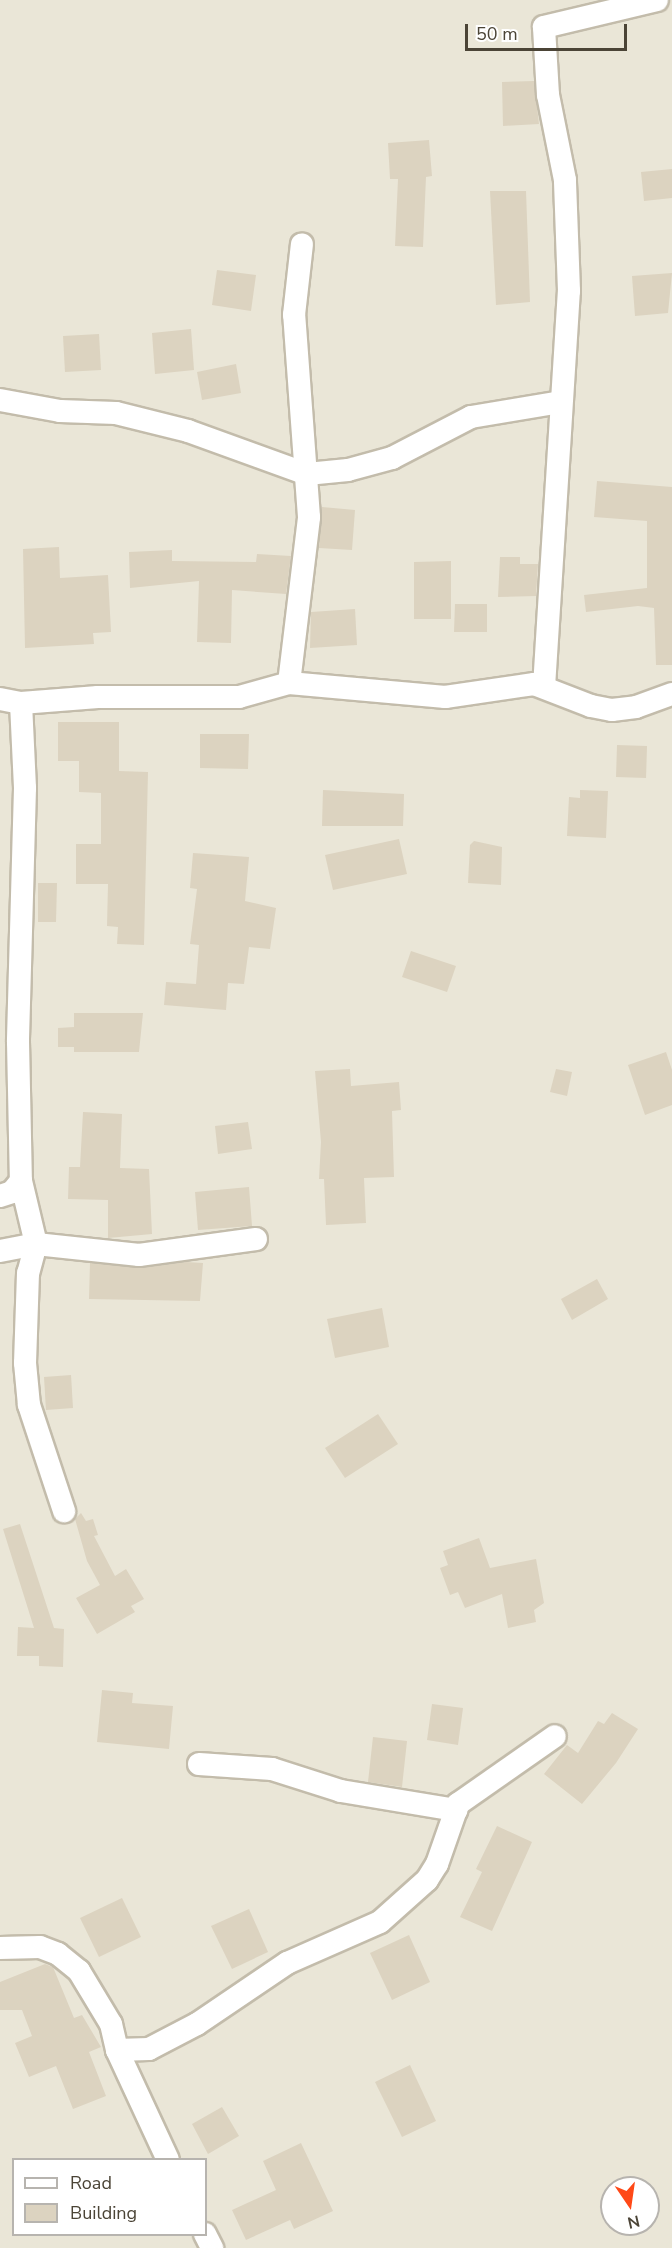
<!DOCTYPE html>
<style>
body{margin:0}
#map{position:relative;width:672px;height:2248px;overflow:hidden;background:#f6f3e9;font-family:"Nunito Sans",sans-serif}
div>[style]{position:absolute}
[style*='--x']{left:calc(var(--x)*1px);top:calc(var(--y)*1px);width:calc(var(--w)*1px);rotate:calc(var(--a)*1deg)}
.residential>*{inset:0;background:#eae6d7}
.building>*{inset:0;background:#dcd3c0}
.roads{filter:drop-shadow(2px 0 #c3bcab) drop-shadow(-2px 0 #c3bcab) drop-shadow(0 2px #c3bcab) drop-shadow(0 -2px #c3bcab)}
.street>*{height:22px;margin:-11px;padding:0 11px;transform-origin:11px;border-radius:11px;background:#fff}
span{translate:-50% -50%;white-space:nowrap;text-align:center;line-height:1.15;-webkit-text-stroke:6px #fff;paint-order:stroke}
.legend{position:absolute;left:12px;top:2158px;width:195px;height:78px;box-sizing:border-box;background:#fff;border:2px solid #b7b4af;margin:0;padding:8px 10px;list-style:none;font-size:18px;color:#4b4436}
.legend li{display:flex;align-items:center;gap:12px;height:30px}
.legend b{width:30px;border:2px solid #b7b4af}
.north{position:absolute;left:600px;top:2176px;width:60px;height:60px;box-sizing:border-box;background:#fff;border:2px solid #b7b4af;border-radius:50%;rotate:167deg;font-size:16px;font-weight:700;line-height:24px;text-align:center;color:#4b4436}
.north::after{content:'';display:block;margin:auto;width:21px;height:27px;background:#ff4917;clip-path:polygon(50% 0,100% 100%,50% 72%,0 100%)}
.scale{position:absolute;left:465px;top:24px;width:162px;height:27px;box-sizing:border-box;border:3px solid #4b4436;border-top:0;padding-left:8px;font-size:18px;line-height:21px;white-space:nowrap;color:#4b4436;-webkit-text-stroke:4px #fff;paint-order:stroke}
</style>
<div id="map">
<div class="residential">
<div style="clip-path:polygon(evenodd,0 0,672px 0,672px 2248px,0 2248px,0 0,14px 2160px,206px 2160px,206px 2234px,14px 2234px,14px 2160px,0 0,612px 2188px,648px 2188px,648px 2224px,612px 2224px,612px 2188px)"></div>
</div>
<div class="building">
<div style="clip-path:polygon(534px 81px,539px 124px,503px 126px,502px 82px)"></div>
<div style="clip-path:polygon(429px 140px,432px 176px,426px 177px,423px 247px,395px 246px,398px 179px,390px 179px,388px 143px)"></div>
<div style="clip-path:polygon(672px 169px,672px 198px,644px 201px,641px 172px)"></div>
<div style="clip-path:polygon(490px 191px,526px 191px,530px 302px,496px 305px)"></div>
<div style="clip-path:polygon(217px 270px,256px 275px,251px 311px,212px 305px)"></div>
<div style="clip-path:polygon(672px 273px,668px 313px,635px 316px,632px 276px)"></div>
<div style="clip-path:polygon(191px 329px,194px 370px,155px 374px,152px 333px)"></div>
<div style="clip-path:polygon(99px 334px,101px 370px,65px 372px,63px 336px)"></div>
<div style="clip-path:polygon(236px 364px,241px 393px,202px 400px,197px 372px)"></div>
<div style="clip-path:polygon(597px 481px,672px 487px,672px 665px,656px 665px,654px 608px,638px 606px,586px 612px,584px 595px,647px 588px,647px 521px,594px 517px)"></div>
<div style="clip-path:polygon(322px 507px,355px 510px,352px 550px,319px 548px)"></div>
<div style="clip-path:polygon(59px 547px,60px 578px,108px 575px,111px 632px,93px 633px,94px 644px,25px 648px,23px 549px)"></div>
<div style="clip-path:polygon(172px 550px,172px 561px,256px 562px,257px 554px,291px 556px,286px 594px,232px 590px,231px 643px,197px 642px,199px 581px,130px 588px,129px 552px)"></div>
<div style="clip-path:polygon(500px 557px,520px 557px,520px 564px,538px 564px,536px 596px,498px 597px)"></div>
<div style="clip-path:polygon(451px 561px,451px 619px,414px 619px,414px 562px)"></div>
<div style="clip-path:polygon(455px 604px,487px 604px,487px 632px,454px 632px)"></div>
<div style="clip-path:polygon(355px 609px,357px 645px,310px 648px,311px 612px)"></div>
<div style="clip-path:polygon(58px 722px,119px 722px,119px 771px,148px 772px,144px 945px,117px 944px,118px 927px,107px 926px,108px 884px,76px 884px,76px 844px,101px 844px,101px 793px,79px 792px,79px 761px,58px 761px)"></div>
<div style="clip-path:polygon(200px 734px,249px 734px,248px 769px,200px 768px)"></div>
<div style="clip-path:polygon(617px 745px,647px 746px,646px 778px,616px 777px)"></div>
<div style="clip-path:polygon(323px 790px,404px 794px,403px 826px,322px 826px)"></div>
<div style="clip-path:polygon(580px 790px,608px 791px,606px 838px,567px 836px,569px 797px,580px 798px)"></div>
<div style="clip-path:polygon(399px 839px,407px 874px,333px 890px,325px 855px)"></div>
<div style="clip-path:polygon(474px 841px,502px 847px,501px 885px,468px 883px,470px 845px)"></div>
<div style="clip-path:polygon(193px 853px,249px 857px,245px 901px,276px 908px,270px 949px,249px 947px,244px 984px,228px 983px,226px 1010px,164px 1005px,166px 982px,196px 984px,199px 945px,190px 944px,197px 889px,190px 888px)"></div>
<div style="clip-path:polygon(38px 883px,57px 883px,56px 922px,38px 922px)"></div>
<div style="clip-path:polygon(411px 951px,456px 966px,447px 992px,402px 977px)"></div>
<div style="clip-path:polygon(74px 1013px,143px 1013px,139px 1052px,74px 1052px,74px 1047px,58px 1047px,58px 1028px,74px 1027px)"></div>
<div style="clip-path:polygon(666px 1052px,672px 1070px,672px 1105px,645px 1115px,628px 1065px)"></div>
<div style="clip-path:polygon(350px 1069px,351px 1086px,399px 1082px,401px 1110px,392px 1111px,394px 1177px,364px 1178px,366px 1223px,326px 1225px,324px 1179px,319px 1179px,321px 1142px,315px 1071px)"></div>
<div style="clip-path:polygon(556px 1069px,572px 1072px,567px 1096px,550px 1092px)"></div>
<div style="clip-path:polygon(83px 1112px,122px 1114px,120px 1168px,149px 1169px,152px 1234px,108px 1238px,108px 1200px,68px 1199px,69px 1167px,80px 1167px)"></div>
<div style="clip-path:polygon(248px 1122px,252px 1149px,218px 1154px,215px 1126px)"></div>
<div style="clip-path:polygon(249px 1187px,252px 1226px,198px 1230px,195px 1192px)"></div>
<div style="clip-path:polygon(186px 1262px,203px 1263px,200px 1301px,89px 1299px,90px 1263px,141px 1268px)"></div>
<div style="clip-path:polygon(597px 1279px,608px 1299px,572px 1320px,561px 1299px)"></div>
<div style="clip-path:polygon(382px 1308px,389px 1347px,335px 1358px,327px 1319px)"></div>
<div style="clip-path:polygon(71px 1375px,73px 1408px,46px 1410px,44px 1377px)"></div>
<div style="clip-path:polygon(378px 1414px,398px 1444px,345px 1478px,325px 1448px)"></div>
<div style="clip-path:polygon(81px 1513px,86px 1521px,93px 1519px,98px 1535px,94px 1536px,115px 1576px,126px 1569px,144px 1599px,131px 1606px,135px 1612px,97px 1634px,76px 1598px,100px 1585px,87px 1561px,75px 1519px)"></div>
<div style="clip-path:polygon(20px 1524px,54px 1628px,64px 1629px,63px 1667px,39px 1666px,39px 1656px,17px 1656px,18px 1627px,34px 1628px,3px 1529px)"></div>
<div style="clip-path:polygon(479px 1538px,490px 1568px,536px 1559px,544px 1603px,534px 1610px,536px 1622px,508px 1628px,502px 1594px,465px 1608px,458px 1592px,450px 1595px,440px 1568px,448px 1565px,443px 1551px)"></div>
<div style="clip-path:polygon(102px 1690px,133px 1693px,132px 1703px,173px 1706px,169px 1749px,97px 1742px)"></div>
<div style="clip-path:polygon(432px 1704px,463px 1708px,458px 1745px,427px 1740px)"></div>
<div style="clip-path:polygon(612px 1713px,638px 1729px,616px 1763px,582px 1804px,544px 1774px,567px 1745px,578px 1753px,598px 1721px,604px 1724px)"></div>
<div style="clip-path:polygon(373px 1737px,407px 1741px,402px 1787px,368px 1782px)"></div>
<div style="clip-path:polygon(497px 1826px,532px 1842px,492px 1931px,460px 1917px,482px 1872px,476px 1869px)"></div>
<div style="clip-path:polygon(122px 1898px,141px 1937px,99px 1957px,80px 1918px)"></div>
<div style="clip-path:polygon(249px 1909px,268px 1952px,232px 1969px,211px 1926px)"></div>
<div style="clip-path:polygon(409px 1935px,430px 1982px,392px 2000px,370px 1953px)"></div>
<div style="clip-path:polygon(45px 1964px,53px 1967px,74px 2018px,82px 2015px,101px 2047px,89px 2052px,106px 2096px,73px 2109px,56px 2066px,29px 2077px,15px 2043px,32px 2036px,22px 2010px,0 2010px,0 1982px)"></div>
<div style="clip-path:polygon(410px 2065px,436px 2121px,402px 2137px,375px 2082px)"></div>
<div style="clip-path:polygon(222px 2107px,239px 2136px,208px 2154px,192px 2124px)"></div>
<div style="clip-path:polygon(301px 2143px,333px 2211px,294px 2229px,290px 2220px,246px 2240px,232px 2210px,276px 2190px,263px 2161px)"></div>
</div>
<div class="roads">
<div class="street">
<div style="--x:0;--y:400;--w:61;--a:10.4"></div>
<div style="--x:60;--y:411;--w:56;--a:2"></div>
<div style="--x:116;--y:413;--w:74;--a:14"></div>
<div style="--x:188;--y:431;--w:127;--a:19.9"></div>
<div style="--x:307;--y:474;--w:41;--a:-5.6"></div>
<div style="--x:348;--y:470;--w:46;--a:-15.3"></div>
<div style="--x:392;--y:458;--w:89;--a:-27.4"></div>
<div style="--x:471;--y:417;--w:91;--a:-9.5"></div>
<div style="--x:289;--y:683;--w:167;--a:-83.1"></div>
<div style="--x:309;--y:517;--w:203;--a:-94.2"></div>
<div style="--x:294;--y:315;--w:71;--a:-83.6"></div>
<div style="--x:544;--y:687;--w:397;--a:-86.4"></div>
<div style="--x:569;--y:291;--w:111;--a:-92.1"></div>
<div style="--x:565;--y:180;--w:87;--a:-101.3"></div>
<div style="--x:548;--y:95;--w:68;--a:-93.4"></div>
<div style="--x:544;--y:27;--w:116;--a:-13.4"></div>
<div style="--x:0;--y:699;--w:21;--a:11"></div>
<div style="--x:21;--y:703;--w:85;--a:87.3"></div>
<div style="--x:25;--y:788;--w:254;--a:91.6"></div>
<div style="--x:18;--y:1042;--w:139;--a:88.8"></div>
<div style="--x:21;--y:1181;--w:65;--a:76.6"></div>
<div style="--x:36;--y:1244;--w:30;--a:105"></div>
<div style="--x:28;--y:1273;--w:90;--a:91.9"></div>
<div style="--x:25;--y:1363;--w:42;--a:84.6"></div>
<div style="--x:29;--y:1405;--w:112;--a:71.7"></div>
<div style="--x:21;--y:703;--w:77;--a:-4.5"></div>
<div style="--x:98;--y:697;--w:141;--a:0"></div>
<div style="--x:239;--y:697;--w:52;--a:-15.6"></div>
<div style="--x:289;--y:683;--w:157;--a:5.1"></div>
<div style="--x:445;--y:697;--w:90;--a:-8.3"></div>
<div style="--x:534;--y:684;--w:61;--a:21.1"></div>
<div style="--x:591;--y:706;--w:21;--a:11"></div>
<div style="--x:612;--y:710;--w:24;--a:-7"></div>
<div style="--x:636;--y:707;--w:38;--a:-20"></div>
<div style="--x:0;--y:1196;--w:13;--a:-18"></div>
<div style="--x:12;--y:1192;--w:14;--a:-51"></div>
<div style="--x:0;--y:1251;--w:37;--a:-11"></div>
<div style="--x:36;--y:1244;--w:104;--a:6.1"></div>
<div style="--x:139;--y:1255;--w:118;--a:-7.8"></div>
<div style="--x:199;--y:1764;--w:73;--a:3.9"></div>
<div style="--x:272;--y:1769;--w:72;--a:17.7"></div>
<div style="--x:341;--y:1791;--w:117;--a:9.4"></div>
<div style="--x:0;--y:1948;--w:40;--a:-1.4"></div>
<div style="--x:40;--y:1947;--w:19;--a:21"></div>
<div style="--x:58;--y:1954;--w:27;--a:39"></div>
<div style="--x:79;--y:1971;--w:62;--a:58.9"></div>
<div style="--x:111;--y:2024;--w:27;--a:77"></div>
<div style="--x:117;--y:2050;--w:121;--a:65.1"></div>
<div style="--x:117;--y:2050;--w:32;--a:-2"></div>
<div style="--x:149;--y:2049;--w:54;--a:-27.5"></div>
<div style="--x:197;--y:2024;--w:109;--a:-34.1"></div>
<div style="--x:287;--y:1963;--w:102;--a:-23.8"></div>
<div style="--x:380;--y:1922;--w:63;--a:-41.8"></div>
<div style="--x:427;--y:1880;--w:19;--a:-58"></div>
<div style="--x:437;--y:1864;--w:64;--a:-70.7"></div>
<div style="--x:458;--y:1804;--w:118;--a:-35"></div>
<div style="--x:205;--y:2234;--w:16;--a:63"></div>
</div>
</div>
<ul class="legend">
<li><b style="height:8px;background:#fff"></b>Road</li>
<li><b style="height:16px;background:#dcd3c0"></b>Building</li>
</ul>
<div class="north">N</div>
<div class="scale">50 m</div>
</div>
